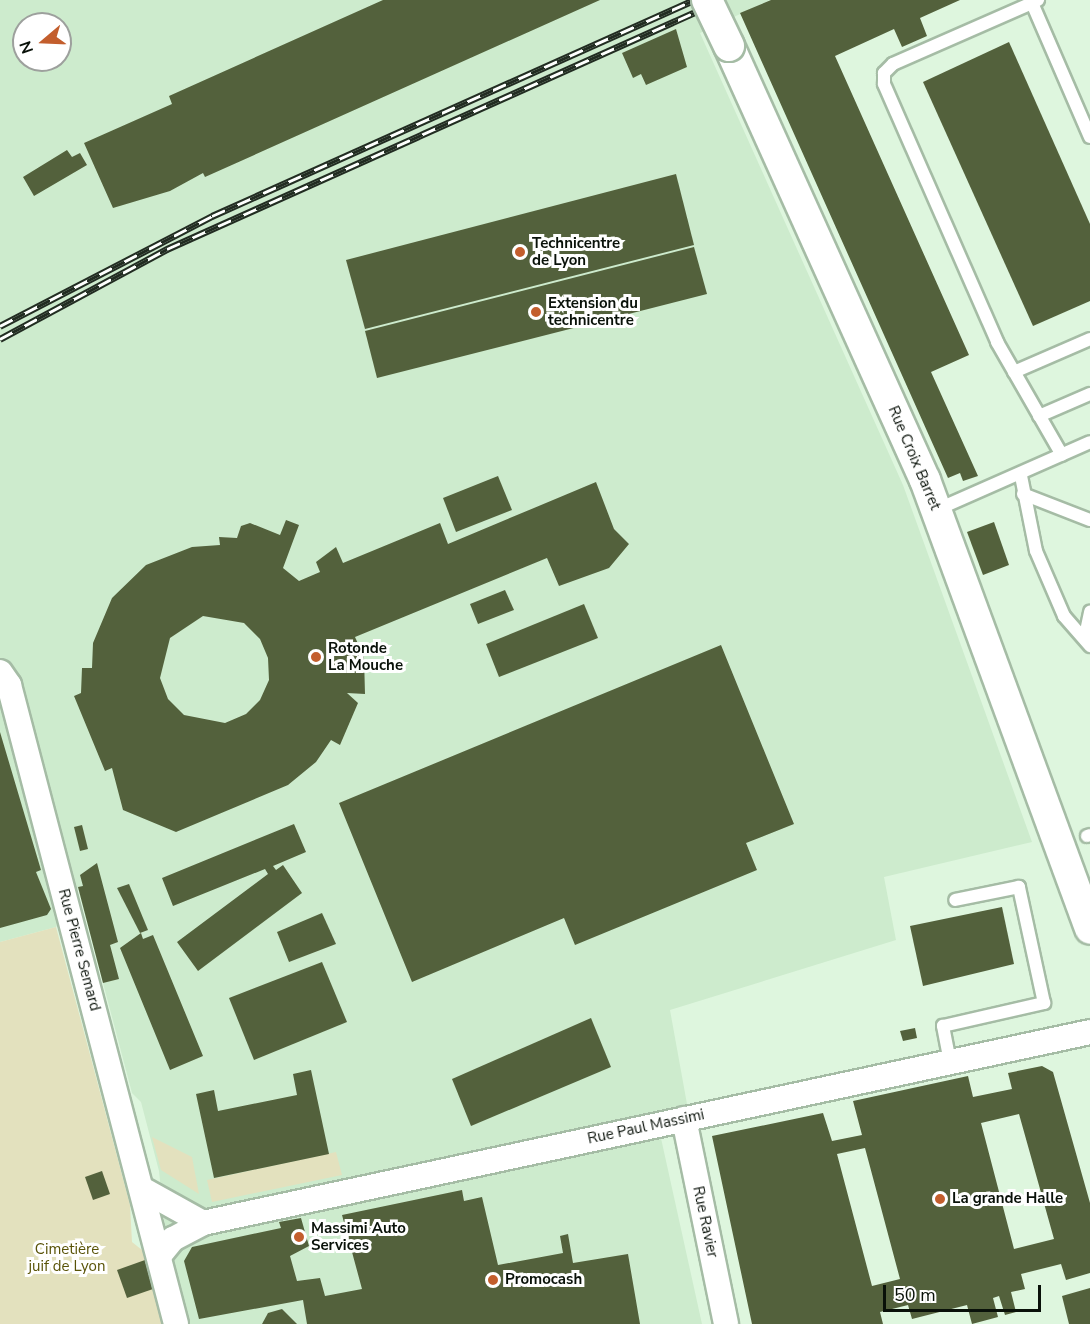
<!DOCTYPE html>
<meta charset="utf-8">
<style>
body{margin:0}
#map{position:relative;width:1090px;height:1324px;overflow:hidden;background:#def6de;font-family:"Nunito Sans",sans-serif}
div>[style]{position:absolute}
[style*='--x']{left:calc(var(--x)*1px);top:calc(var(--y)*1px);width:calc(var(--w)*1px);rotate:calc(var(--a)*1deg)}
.built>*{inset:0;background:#cdebcd}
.green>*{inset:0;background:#e3e1be}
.building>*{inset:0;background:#53613c}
.roads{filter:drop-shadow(2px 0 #a5bca5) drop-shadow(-2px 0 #a5bca5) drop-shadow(0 2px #a5bca5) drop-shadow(0 -2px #a5bca5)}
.service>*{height:12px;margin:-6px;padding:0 6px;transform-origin:6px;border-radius:6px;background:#fff}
.minor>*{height:24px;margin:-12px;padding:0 12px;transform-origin:12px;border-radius:12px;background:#fff}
.tertiary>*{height:30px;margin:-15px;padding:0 15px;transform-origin:15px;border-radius:15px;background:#fff}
.rail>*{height:7px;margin-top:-3.5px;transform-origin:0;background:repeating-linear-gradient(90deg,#fff 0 14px,#222c22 0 28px);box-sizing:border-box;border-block:2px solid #222c22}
.bridges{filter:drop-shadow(2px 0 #a5bca5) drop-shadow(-2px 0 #a5bca5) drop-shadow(0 2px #a5bca5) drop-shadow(0 -2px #a5bca5)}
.tertiary-bridge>*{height:30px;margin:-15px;padding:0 15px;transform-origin:15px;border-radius:15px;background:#fff}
.dots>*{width:16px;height:16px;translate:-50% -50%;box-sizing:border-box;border:3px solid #fff;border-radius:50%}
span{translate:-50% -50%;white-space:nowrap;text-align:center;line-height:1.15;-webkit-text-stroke:6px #fff;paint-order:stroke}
.poi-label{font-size:15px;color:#091109;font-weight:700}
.left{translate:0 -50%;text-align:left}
.street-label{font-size:15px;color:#091109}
.park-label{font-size:15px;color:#595307}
.north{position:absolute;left:12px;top:12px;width:60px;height:60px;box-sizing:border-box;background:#fff;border:2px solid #9da09d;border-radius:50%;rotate:251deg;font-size:16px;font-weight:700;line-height:24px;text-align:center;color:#091109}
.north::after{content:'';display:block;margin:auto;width:21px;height:27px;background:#c35e2d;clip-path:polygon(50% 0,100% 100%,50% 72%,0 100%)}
.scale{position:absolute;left:883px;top:1285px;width:158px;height:27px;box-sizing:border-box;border:3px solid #091109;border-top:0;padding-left:8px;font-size:18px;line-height:21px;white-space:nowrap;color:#091109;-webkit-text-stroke:4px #fff;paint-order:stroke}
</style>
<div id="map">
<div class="built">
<div style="clip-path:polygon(evenodd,0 0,770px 0,700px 33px,903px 485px,1032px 842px,884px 877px,896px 940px,670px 1010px,687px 1104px,655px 1111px,702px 1324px,175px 1324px,159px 1171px,141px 1102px,132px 1093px,78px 888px,56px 927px,0 942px,0 0,24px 24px,60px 24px,60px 60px,24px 60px,24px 24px)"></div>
</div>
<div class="green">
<div style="clip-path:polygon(56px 927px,130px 1205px,132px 1242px,142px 1250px,162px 1324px,0 1324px,0 942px)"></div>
<div style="clip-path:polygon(152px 1137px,192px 1157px,199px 1194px,161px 1170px)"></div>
<div style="clip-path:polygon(336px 1152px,342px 1175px,212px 1202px,207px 1180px)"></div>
</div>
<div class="building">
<div style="clip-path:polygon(383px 0,600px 0,205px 177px,203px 173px,170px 191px,113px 208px,84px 143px,172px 104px,169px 96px)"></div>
<div style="clip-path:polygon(771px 0,960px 0,920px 18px,927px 36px,902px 47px,894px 29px,835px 56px,969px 355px,931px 372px,978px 476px,963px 481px,960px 473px,948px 478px,740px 13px)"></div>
<div style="clip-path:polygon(676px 29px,687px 67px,646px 85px,641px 74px,633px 78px,622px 53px)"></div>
<div style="clip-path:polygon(1009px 42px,1090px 224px,1090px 301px,1033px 326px,923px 82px)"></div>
<div style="clip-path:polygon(67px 150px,72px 157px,80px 153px,87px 165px,34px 196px,23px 177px)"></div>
<div style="clip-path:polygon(676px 174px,694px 245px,365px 329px,346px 260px)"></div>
<div style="clip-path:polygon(694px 247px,707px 294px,377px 378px,365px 331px)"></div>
<div style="clip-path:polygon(498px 476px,512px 510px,456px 532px,443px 498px)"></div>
<div style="clip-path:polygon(evenodd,596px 482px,614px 529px,629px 544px,609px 568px,559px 586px,547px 558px,355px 637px,364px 657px,365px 694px,347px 693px,358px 703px,340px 745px,331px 740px,316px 762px,288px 785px,176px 832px,123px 810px,112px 768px,105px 771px,74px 696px,81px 693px,82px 668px,92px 668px,93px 643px,112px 598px,146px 565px,192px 547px,220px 545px,219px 537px,237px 538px,241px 526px,250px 523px,280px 535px,286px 520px,299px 525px,283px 568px,299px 581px,320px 572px,316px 562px,336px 547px,343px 563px,440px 523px,448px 544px,596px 482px,203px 616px,244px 623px,260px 639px,268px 658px,269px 680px,260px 700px,246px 714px,225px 723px,184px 715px,168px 699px,160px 678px,170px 638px,203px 616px)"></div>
<div style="clip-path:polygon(994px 522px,1009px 565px,983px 575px,967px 532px)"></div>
<div style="clip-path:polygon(505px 590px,514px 610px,478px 624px,470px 604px)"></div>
<div style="clip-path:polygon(584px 604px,598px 638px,499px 677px,486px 644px)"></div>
<div style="clip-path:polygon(721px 645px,794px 824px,746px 843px,757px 870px,575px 945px,564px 918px,412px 982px,339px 803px)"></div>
<div style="clip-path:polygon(0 732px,41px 870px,36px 872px,51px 909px,47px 915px,0 928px)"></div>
<div style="clip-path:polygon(294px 824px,306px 852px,273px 866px,276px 870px,283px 865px,302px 893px,198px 971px,177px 942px,268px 874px,265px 869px,173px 906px,162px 878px)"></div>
<div style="clip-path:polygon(82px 825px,88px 849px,80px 851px,74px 827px)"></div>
<div style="clip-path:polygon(97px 863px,118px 942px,110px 945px,119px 979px,103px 983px,78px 887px,83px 886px,80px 875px)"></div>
<div style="clip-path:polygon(129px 884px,148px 930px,140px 933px,117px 888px)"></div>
<div style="clip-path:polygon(1002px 907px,1014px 964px,923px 986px,910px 926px)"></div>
<div style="clip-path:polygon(322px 913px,336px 944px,289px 962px,277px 932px)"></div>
<div style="clip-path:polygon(141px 933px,143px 939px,153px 935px,203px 1056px,170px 1070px,120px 948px)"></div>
<div style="clip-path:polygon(322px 962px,347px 1022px,254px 1060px,229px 998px)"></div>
<div style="clip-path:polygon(591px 1018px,611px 1067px,471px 1126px,452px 1079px)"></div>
<div style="clip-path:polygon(915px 1028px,917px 1038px,903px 1041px,900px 1031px)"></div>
<div style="clip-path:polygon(evenodd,1042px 1066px,1053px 1072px,1090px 1203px,1090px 1273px,1066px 1280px,1061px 1264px,1021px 1274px,1025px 1289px,1011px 1292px,1016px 1312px,1005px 1315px,999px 1296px,993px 1298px,998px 1317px,972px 1324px,967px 1305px,912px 1319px,908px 1305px,880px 1312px,883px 1324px,752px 1324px,712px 1136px,823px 1113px,832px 1141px,862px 1135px,853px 1101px,968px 1076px,973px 1097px,1012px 1089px,1008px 1073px,1042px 1066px,1019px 1114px,1054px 1239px,1014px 1249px,981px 1123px,1019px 1114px,1042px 1066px,865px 1148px,900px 1279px,872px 1286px,837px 1154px,865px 1148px)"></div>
<div style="clip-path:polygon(311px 1070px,329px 1154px,214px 1178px,196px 1094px,214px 1090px,218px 1111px,297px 1095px,293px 1074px)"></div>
<div style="clip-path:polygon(102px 1171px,110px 1194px,93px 1200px,85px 1177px)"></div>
<div style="clip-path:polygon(462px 1190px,464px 1201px,482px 1197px,498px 1265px,563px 1253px,560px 1236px,568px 1234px,573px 1263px,628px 1254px,640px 1324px,307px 1324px,303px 1300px,199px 1319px,184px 1261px,192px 1247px,281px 1228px,279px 1222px,301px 1218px,309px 1246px,290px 1256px,297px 1281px,320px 1278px,325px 1296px,362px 1289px,342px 1215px)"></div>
<div style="clip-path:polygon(145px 1260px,153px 1289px,127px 1298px,117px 1270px)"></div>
<div style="clip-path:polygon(1090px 1288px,1090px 1324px,1069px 1324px,1062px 1296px)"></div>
<div style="clip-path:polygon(282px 1309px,297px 1324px,262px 1324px,268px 1313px)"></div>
</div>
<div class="roads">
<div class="service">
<div style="--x:1038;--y:0;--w:7;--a:153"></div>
<div style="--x:1032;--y:3;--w:146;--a:66.6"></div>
<div style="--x:1032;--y:3;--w:152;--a:156.3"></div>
<div style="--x:893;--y:64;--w:13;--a:135"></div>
<div style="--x:884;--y:73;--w:11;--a:90"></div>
<div style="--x:884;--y:84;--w:282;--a:66.3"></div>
<div style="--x:997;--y:342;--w:130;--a:60.1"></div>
<div style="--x:1014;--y:372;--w:83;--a:-23.5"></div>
<div style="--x:1039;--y:416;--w:56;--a:-23.3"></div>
<div style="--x:1021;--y:476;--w:76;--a:78.7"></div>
<div style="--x:1036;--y:551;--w:71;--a:66.7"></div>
<div style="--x:1064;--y:616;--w:40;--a:49"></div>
<div style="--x:1023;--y:494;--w:72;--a:21.2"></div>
<div style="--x:936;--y:510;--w:168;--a:-23.8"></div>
<div style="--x:1085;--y:636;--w:25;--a:-78"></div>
<div style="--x:1087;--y:836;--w:3;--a:-18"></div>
<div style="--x:950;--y:1062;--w:37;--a:-101"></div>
<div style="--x:943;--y:1026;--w:104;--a:-12.8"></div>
<div style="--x:1044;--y:1003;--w:119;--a:-102.2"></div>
<div style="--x:1019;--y:887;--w:65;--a:168.5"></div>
</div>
<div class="minor">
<div style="--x:0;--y:672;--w:16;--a:55"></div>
<div style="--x:9;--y:685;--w:660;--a:75.35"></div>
<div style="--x:684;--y:1119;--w:209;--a:78.4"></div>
<div style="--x:142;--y:1189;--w:70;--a:29.1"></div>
<div style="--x:159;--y:1256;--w:22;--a:-51"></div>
<div style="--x:173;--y:1239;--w:34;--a:-28"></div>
<div style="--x:203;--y:1223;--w:907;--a:-12.15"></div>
</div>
<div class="tertiary">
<div style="--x:729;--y:46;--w:476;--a:65.7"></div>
<div style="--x:925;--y:480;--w:478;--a:69.8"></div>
</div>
</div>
<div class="rail">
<div style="--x:0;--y:326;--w:239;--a:-27.4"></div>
<div style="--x:212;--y:216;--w:528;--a:-24.14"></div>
<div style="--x:0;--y:339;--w:190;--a:-28.3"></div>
<div style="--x:167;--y:249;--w:608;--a:-24.16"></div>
</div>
<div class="bridges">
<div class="tertiary-bridge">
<div style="--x:707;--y:0;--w:51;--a:64.4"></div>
</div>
</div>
<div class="dots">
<div style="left:520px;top:252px;background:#c35e2d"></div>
<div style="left:536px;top:312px;background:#c35e2d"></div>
<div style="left:316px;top:657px;background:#c35e2d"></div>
<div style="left:940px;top:1199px;background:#c35e2d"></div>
<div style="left:299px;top:1237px;background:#c35e2d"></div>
<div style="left:493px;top:1280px;background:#c35e2d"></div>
</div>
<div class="poi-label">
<span class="left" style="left:532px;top:252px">Technicentre<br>de Lyon</span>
<span class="left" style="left:548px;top:312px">Extension du<br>technicentre</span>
<span class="left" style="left:328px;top:657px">Rotonde<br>La Mouche</span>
<span class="left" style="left:952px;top:1199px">La grande Halle</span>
<span class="left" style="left:311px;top:1237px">Massimi Auto<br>Services</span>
<span class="left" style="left:505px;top:1280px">Promocash</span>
</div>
<div class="street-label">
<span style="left:914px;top:458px;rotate:67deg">Rue Croix Barret</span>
<span style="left:79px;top:950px;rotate:75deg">Rue Pierre Semard</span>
<span style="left:646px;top:1127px;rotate:-12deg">Rue Paul Massimi</span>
<span style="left:705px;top:1222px;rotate:78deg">Rue Ravier</span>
</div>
<div class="park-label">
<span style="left:67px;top:1258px">Cimetière<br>juif de Lyon</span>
</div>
<div class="north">N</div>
<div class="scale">50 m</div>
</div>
